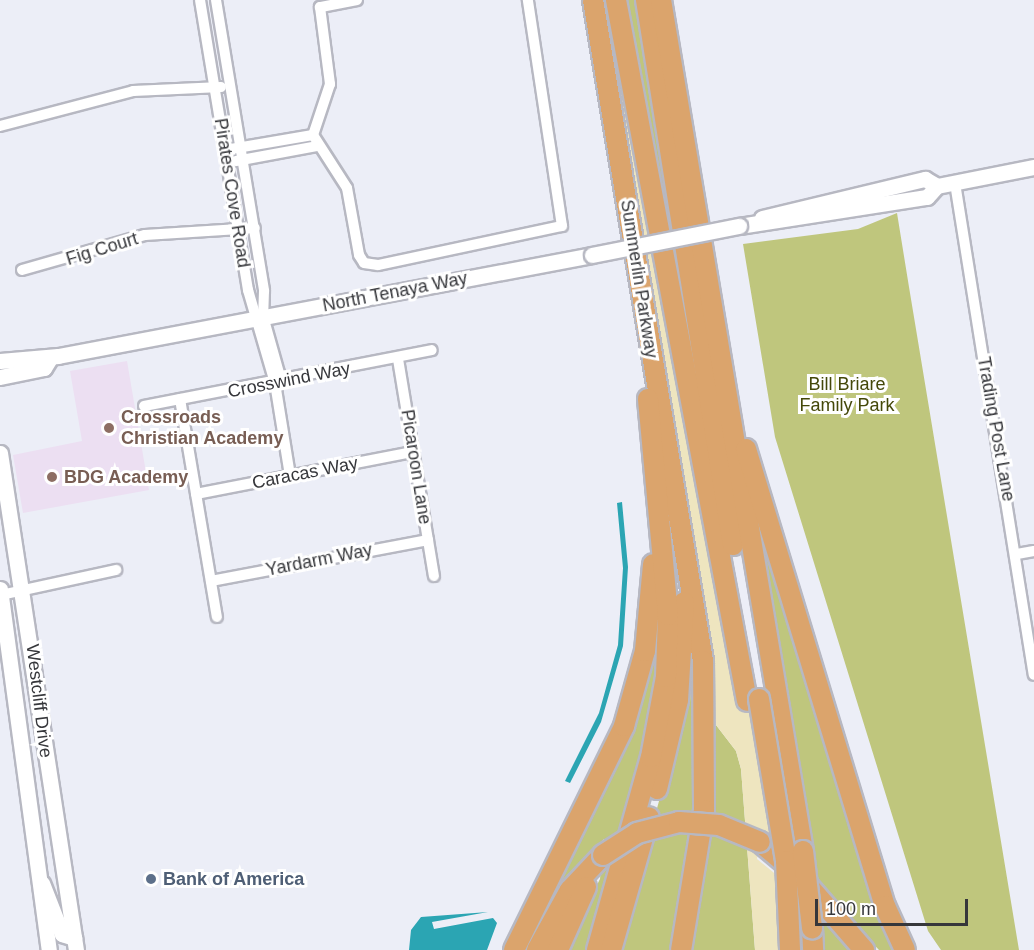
<!DOCTYPE html>
<style>
body{margin:0}
#map{position:relative;width:1034px;height:950px;overflow:hidden;background:#eceef7;font-family:Helvetica,sans-serif}
div>[style]{position:absolute}
[style*='--x']{left:calc(var(--x)*1px);top:calc(var(--y)*1px);width:calc(var(--w)*1px);rotate:calc(var(--a)*1deg)}
.education>*{inset:0;background:#ecdff2}
.green>*{inset:0;background:#bfc67d}
.sand>*{inset:0;background:#eee5bf}
.water>*{inset:0;background:#2ba5b3}
.roads{filter:drop-shadow(2px 0 #b7b8c2) drop-shadow(-2px 0 #b7b8c2) drop-shadow(0 2px #b7b8c2) drop-shadow(0 -2px #b7b8c2)}
.street>*{height:10px;margin:-5px;padding:0 5px;transform-origin:5px;border-radius:5px;background:#fff}
.secondary>*{height:15px;margin:-7.5px;padding:0 7.5px;transform-origin:7.5px;border-radius:7.5px;background:#fff}
.highway>*{height:20px;margin:-10px;padding:0 10px;transform-origin:10px;border-radius:10px;background:#dba46c}
.bridges{filter:drop-shadow(2px 0 #b7b8c2) drop-shadow(-2px 0 #b7b8c2) drop-shadow(0 2px #b7b8c2) drop-shadow(0 -2px #b7b8c2)}
.secondary-bridge>*{height:15px;margin:-7.5px;padding:0 7.5px;transform-origin:7.5px;border-radius:7.5px;background:#fff}
.highway-bridge>*{height:20px;margin:-10px;padding:0 10px;transform-origin:10px;border-radius:10px;background:#dba46c}
.dots>*{width:16px;height:16px;translate:-50% -50%;box-sizing:border-box;border:3px solid #fff;border-radius:50%}
span{translate:-50% -50%;white-space:nowrap;text-align:center;line-height:1.15;-webkit-text-stroke:6px #fff;paint-order:stroke}
.street-label{font-size:18px;color:#36373b}
.park-label{font-size:18px;color:#444809}
.education-label{font-size:18px;color:#785e54;font-weight:700}
.left{translate:0 -50%;text-align:left}
.service-label{font-size:18px;color:#4e5e75;font-weight:700}
.scale{position:absolute;left:815px;top:899px;width:153px;height:27px;box-sizing:border-box;border:3px solid #36373b;border-top:0;padding-left:8px;font-size:18px;line-height:21px;white-space:nowrap;color:#36373b;-webkit-text-stroke:4px #fff;paint-order:stroke}
</style>
<div id="map">
<div class="education">
<div style="clip-path:polygon(127px 361px,149px 490px,23px 513px,13px 455px,82px 441px,70px 371px)"></div>
</div>
<div class="green">
<div style="clip-path:polygon(624px 0,638px 0,719px 504px)"></div>
<div style="clip-path:polygon(897px 213px,909px 287px,1019px 950px,941px 950px,928px 931px,775px 437px,743px 244px,858px 229px)"></div>
<div style="clip-path:polygon(756px 498px,881px 915px,896px 950px,879px 950px,819px 887px,795px 848px,815px 857px)"></div>
<div style="clip-path:polygon(657px 615px,655px 685px,637px 782px,589px 950px,564px 950px,600px 879px,604px 839px,561px 883px,525px 950px,519px 950px,614px 770px)"></div>
<div style="clip-path:polygon(689px 651px,695px 805px,683px 897px,671px 950px,618px 950px,675px 743px)"></div>
<div style="clip-path:polygon(716px 725px,736px 751px,741px 769px,755px 950px,690px 950px,710px 841px)"></div>
<div style="clip-path:polygon(822px 913px,851px 950px,806px 950px,804px 923px)"></div>
</div>
<div class="sand">
<div style="clip-path:polygon(607px 18px,739px 702px,770px 697px,781px 846px,761px 831px,757px 859px,802px 896px,806px 950px,755px 950px,741px 769px,736px 751px,716px 725px,705px 610px)"></div>
</div>
<div class="water">
<div style="clip-path:polygon(622px 502px,628px 567px,623px 646px,601px 722px,570px 783px,565px 781px,599px 713px,618px 645px,623px 568px,617px 503px)"></div>
<div style="clip-path:polygon(488px 912px,432px 922px,434px 929px,493px 918px,497px 923px,487px 950px,409px 950px,411px 930px,421px 917px)"></div>
</div>
<div class="roads">
<div class="street">
<div style="--x:200;--y:0;--w:294;--a:80.6"></div>
<div style="--x:248;--y:290;--w:97;--a:73.8"></div>
<div style="--x:275;--y:383;--w:94;--a:80.8"></div>
<div style="--x:216;--y:0;--w:295;--a:80.6"></div>
<div style="--x:264;--y:291;--w:25;--a:92"></div>
<div style="--x:263;--y:316;--w:59;--a:74.3"></div>
<div style="--x:279;--y:373;--w:11;--a:112"></div>
<div style="--x:357;--y:0;--w:38;--a:169"></div>
<div style="--x:320;--y:7;--w:78;--a:82.6"></div>
<div style="--x:330;--y:84;--w:54;--a:108.4"></div>
<div style="--x:313;--y:135;--w:63;--a:57.3"></div>
<div style="--x:347;--y:188;--w:68;--a:79.8"></div>
<div style="--x:359;--y:255;--w:9;--a:58"></div>
<div style="--x:364;--y:263;--w:14;--a:8"></div>
<div style="--x:378;--y:265;--w:188;--a:-12"></div>
<div style="--x:562;--y:226;--w:229;--a:-98.6"></div>
<div style="--x:0;--y:126;--w:138;--a:-14.7"></div>
<div style="--x:133;--y:91;--w:88;--a:-2.6"></div>
<div style="--x:225;--y:150;--w:89;--a:-9.7"></div>
<div style="--x:236;--y:161;--w:82;--a:-10.5"></div>
<div style="--x:955;--y:183;--w:498;--a:80.9"></div>
<div style="--x:22;--y:270;--w:128;--a:-15.9"></div>
<div style="--x:145;--y:235;--w:110;--a:-3.6"></div>
<div style="--x:398;--y:359;--w:220;--a:80.6"></div>
<div style="--x:180;--y:399;--w:221;--a:80.4"></div>
<div style="--x:144;--y:406;--w:293;--a:-11"></div>
<div style="--x:196;--y:494;--w:221;--a:-11"></div>
<div style="--x:1017;--y:554;--w:17;--a:-10"></div>
<div style="--x:211;--y:581;--w:221;--a:-10.7"></div>
<div style="--x:1;--y:595;--w:118;--a:-12.3"></div>
</div>
<div class="secondary">
<div style="--x:762;--y:218;--w:168;--a:-13.5"></div>
<div style="--x:925;--y:179;--w:14;--a:30"></div>
<div style="--x:739;--y:226;--w:190;--a:-8.8"></div>
<div style="--x:927;--y:197;--w:15;--a:-48"></div>
<div style="--x:937;--y:186;--w:99;--a:-11.1"></div>
<div style="--x:0;--y:361;--w:58;--a:-4.9"></div>
<div style="--x:58;--y:356;--w:543;--a:-10.71"></div>
<div style="--x:0;--y:377;--w:45;--a:-11.6"></div>
<div style="--x:44;--y:368;--w:13;--a:-58"></div>
<div style="--x:0;--y:453;--w:503;--a:81.31"></div>
<div style="--x:0;--y:589;--w:364;--a:82.3"></div>
<div style="--x:42;--y:883;--w:55;--a:68.6"></div>
<div style="--x:62;--y:934;--w:13;--a:18"></div>
</div>
<div class="highway">
<div style="--x:593;--y:0;--w:670;--a:80.55"></div>
<div style="--x:703;--y:661;--w:149;--a:89.6"></div>
<div style="--x:704;--y:810;--w:142;--a:99.3"></div>
<div style="--x:616;--y:0;--w:713;--a:79.41"></div>
<div style="--x:646;--y:0;--w:552;--a:80.93"></div>
<div style="--x:661;--y:0;--w:863;--a:80.53"></div>
<div style="--x:746;--y:449;--w:478;--a:73.1"></div>
<div style="--x:885;--y:906;--w:48;--a:65.6"></div>
<div style="--x:657;--y:789;--w:91;--a:-76.7"></div>
<div style="--x:678;--y:700;--w:98;--a:-86.5"></div>
<div style="--x:760;--y:842;--w:50;--a:40.1"></div>
<div style="--x:798;--y:874;--w:101;--a:49"></div>
<div style="--x:812;--y:928;--w:22;--a:87"></div>
<div style="--x:514;--y:950;--w:250;--a:-63.8"></div>
<div style="--x:624;--y:726;--w:78;--a:-74.4"></div>
<div style="--x:645;--y:651;--w:87;--a:-84.7"></div>
<div style="--x:537;--y:950;--w:68;--a:-61.2"></div>
<div style="--x:570;--y:890;--w:48;--a:-46.7"></div>
<div style="--x:558;--y:950;--w:69;--a:-66"></div>
<div style="--x:597;--y:950;--w:200;--a:-74.4"></div>
<div style="--x:651;--y:757;--w:81;--a:-79.4"></div>
<div style="--x:666;--y:677;--w:62;--a:-88.2"></div>
<div style="--x:668;--y:615;--w:217;--a:-95.3"></div>
<div style="--x:611;--y:950;--w:138;--a:-74.1"></div>
</div>
</div>
<div class="bridges">
<div class="secondary-bridge">
<div style="--x:592;--y:255;--w:150;--a:-11.2"></div>
</div>
<div class="highway-bridge">
<div style="--x:759;--y:699;--w:164;--a:80.5"></div>
<div style="--x:786;--y:861;--w:89;--a:87.4"></div>
<div style="--x:803;--y:851;--w:78;--a:83.3"></div>
<div style="--x:603;--y:855;--w:40;--a:-32.9"></div>
<div style="--x:637;--y:833;--w:43;--a:-14.7"></div>
<div style="--x:679;--y:822;--w:40;--a:4.3"></div>
<div style="--x:719;--y:825;--w:44;--a:22.5"></div>
</div>
</div>
<div class="dots">
<div style="left:109px;top:428px;background:#8d6e63"></div>
<div style="left:52px;top:477px;background:#8d6e63"></div>
<div style="left:151px;top:879px;background:#5c6f8a"></div>
</div>
<div class="street-label">
<span style="left:232px;top:193px;rotate:81deg">Pirates Cove Road</span>
<span style="left:102px;top:249px;rotate:-17deg">Fig Court</span>
<span style="left:639px;top:279px;rotate:81deg">Summerlin Parkway</span>
<span style="left:395px;top:292px;rotate:-11deg">North Tenaya Way</span>
<span style="left:289px;top:380px;rotate:-11deg">Crosswind Way</span>
<span style="left:996px;top:429px;rotate:80deg">Trading Post Lane</span>
<span style="left:416px;top:467px;rotate:81deg">Picaroon Lane</span>
<span style="left:305px;top:473px;rotate:-11deg">Caracas Way</span>
<span style="left:319px;top:560px;rotate:-11deg">Yardarm Way</span>
<span style="left:39px;top:701px;rotate:83deg">Westcliff Drive</span>
</div>
<div class="park-label">
<span style="left:847px;top:395px">Bill Briare<br>Family Park</span>
</div>
<div class="education-label">
<span class="left" style="left:121px;top:428px">Crossroads<br>Christian Academy</span>
<span class="left" style="left:64px;top:477px">BDG Academy</span>
</div>
<div class="service-label">
<span class="left" style="left:163px;top:879px">Bank of America</span>
</div>
<div class="scale">100 m</div>
</div>
